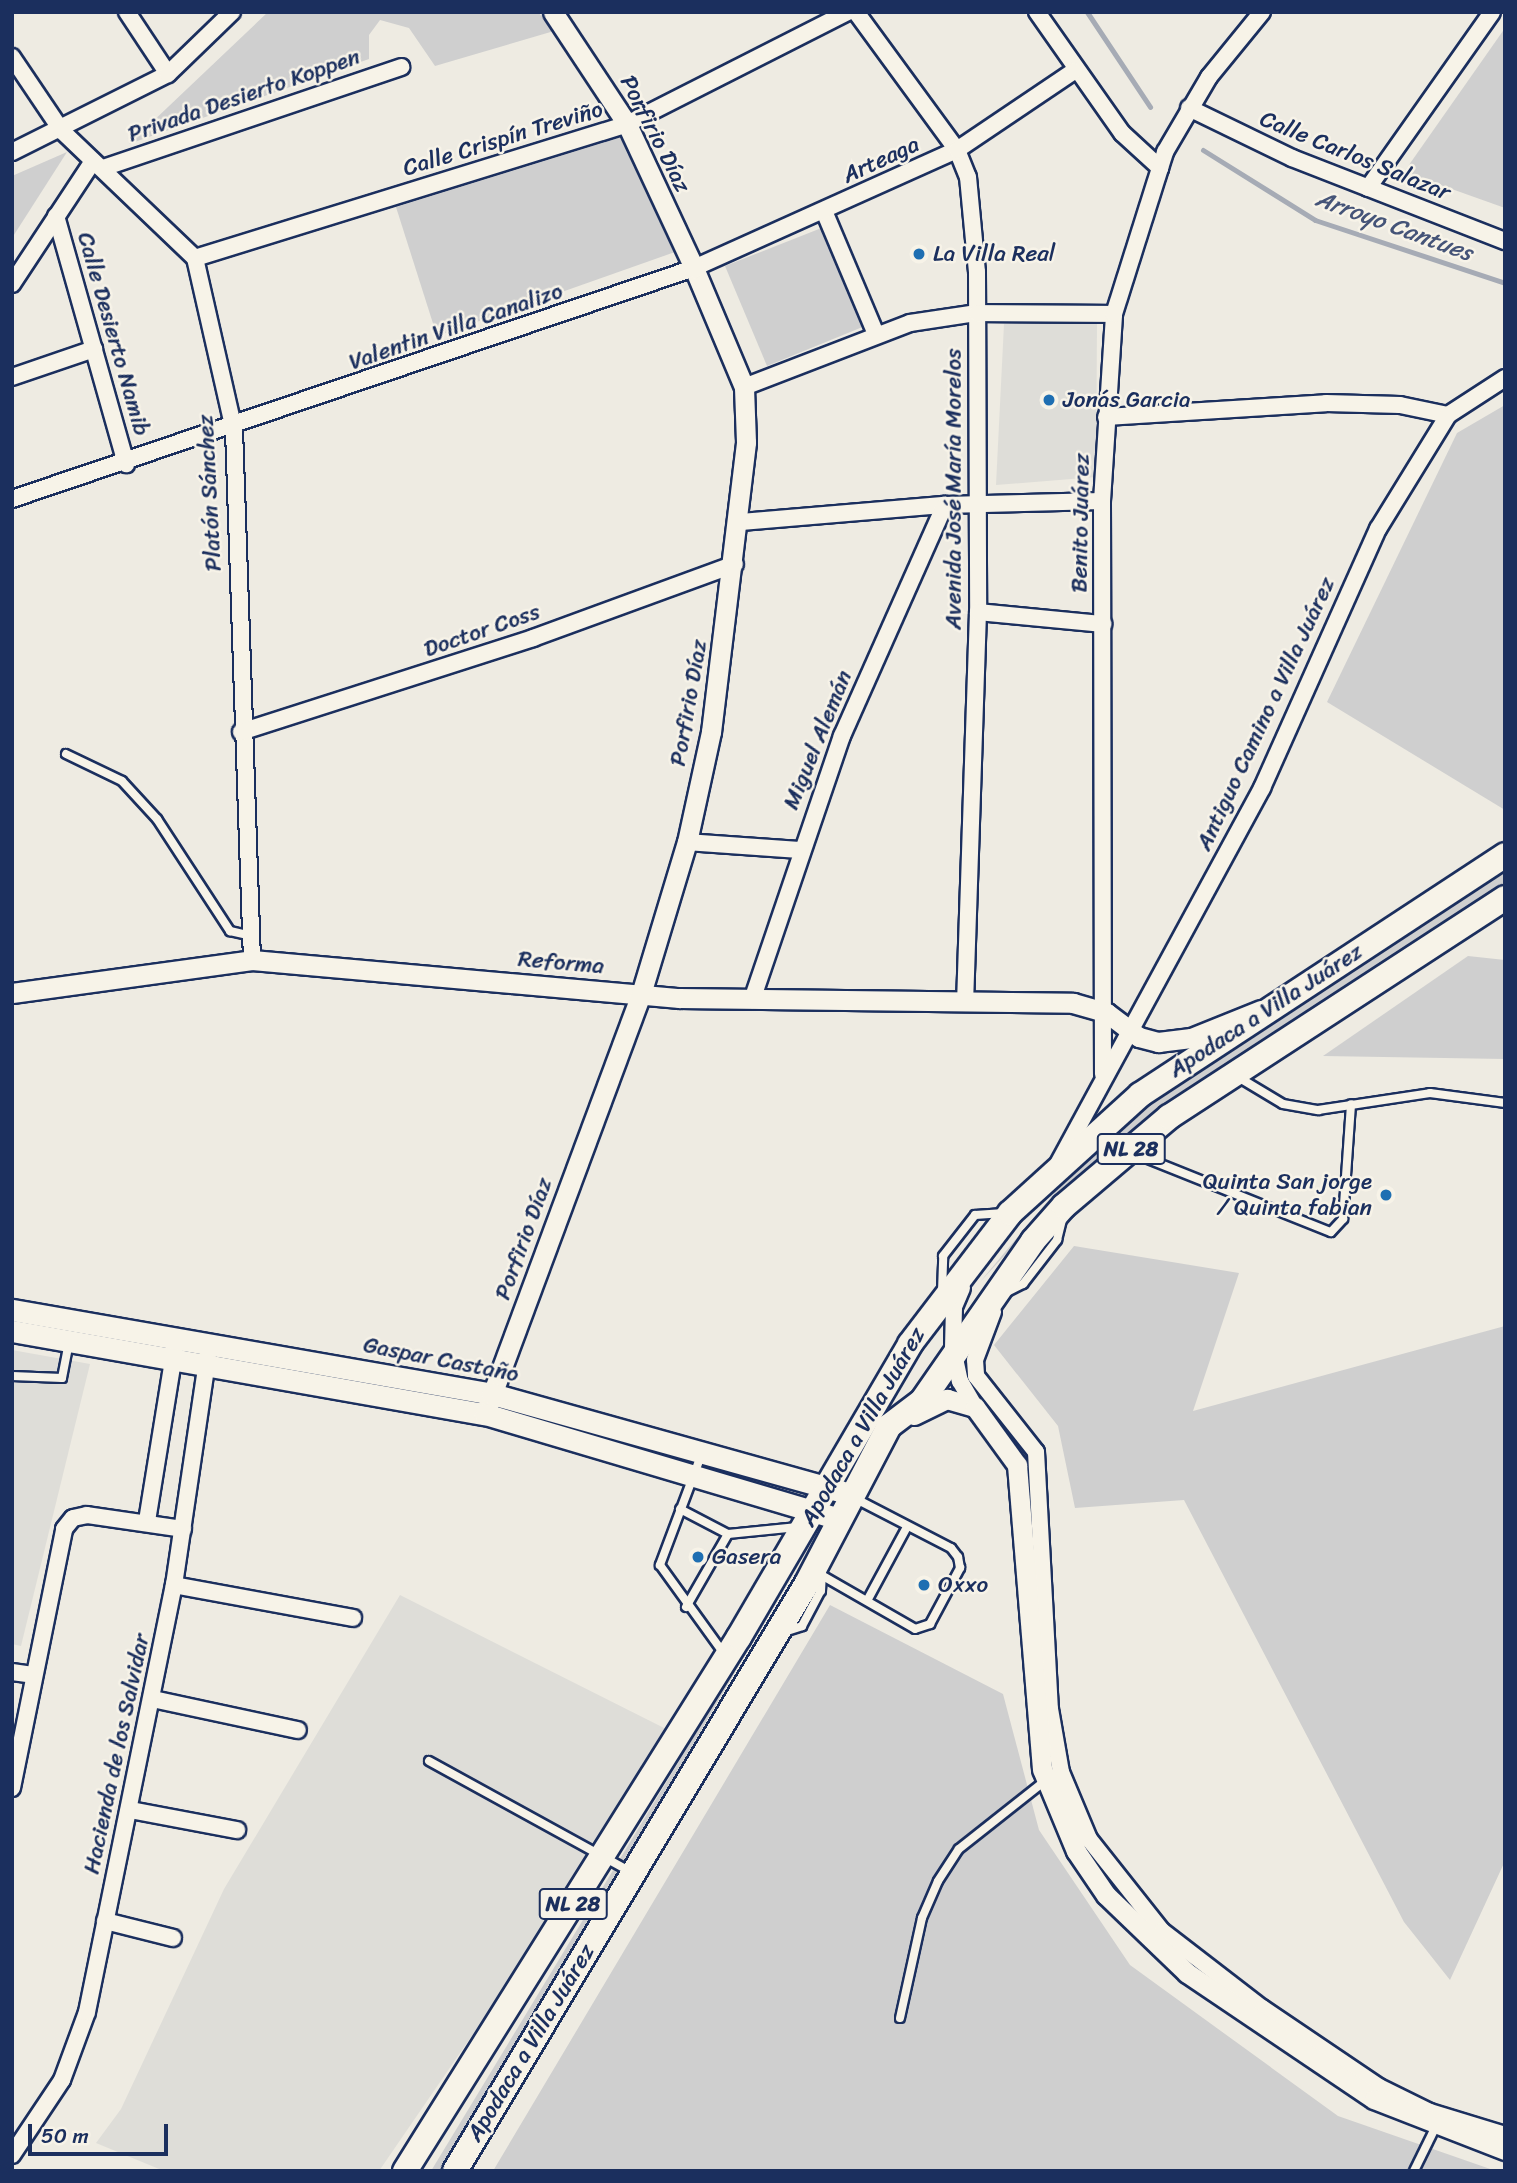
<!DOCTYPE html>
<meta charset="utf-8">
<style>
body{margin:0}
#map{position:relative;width:1517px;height:2183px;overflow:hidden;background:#eeebe2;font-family:Sriracha,sans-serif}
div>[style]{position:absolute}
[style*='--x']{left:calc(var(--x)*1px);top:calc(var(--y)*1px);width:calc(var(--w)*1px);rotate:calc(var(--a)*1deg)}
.built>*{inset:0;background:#deddd8}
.green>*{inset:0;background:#cfcfcf}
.stream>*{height:5px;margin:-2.5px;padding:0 2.5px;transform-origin:2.5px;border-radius:2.5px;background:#a6abb5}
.roads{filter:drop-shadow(2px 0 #1b2f5e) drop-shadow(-2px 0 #1b2f5e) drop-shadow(0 2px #1b2f5e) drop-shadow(0 -2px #1b2f5e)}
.service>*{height:8px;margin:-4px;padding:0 4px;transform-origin:4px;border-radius:4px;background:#f7f3e8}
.minor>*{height:16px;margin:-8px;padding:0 8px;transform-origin:8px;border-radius:8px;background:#f7f3e8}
.tertiary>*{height:19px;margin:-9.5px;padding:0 9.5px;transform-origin:9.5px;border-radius:9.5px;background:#f7f3e8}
.secondary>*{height:21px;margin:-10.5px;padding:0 10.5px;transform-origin:10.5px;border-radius:10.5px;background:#f7f3e8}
.primary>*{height:24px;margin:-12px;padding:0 12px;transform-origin:12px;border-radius:12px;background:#f7f3e8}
.dots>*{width:19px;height:19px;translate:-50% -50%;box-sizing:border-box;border:4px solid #f7f3e8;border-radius:50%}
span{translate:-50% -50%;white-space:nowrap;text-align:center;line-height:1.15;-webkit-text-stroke:5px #f7f3e8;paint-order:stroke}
.shield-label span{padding:2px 5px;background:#f7f3e8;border:2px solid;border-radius:5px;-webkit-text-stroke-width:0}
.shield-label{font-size:21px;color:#1b2f5e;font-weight:700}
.street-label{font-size:23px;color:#1b2f5e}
.poi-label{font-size:23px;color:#1b2f5e}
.left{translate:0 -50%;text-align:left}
.right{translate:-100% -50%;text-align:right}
.water-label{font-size:24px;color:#455478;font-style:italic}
.frame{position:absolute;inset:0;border:14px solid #1b2f5e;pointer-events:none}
.scale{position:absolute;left:28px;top:2124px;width:140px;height:32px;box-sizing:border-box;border:4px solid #1b2f5e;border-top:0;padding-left:9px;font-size:21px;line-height:24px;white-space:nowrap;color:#1b2f5e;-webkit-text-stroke:5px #f7f3e8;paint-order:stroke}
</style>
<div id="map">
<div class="built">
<div style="clip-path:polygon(1004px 324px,1097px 324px,1096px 477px,996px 485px)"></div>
<div style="clip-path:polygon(12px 1350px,90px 1364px,21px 1646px,12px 1644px)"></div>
<div style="clip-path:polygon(400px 1595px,678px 1735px,379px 2171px,164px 2171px,96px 2143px,121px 2109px,224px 1889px)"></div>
</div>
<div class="green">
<div style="clip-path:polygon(268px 12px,538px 12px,554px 31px,435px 66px,409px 28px,380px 20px,369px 35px,369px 59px,129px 144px)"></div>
<div style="clip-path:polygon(1505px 28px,1505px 208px,1404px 172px)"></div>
<div style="clip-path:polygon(621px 137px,675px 252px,437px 336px,396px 207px)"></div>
<div style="clip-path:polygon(67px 152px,12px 238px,12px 176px)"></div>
<div style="clip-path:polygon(824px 227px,865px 326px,767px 366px,725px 266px)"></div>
<div style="clip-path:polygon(1505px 405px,1505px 810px,1327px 702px,1457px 433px)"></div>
<div style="clip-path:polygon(1505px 869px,1505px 882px,1496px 888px,1140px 1123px,1072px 1183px,980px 1282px,1093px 1147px,1159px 1096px)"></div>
<div style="clip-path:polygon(1468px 956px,1505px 960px,1505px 1059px,1323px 1056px)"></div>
<div style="clip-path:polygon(1074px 1246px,1239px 1273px,1193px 1411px,1505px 1326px,1505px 1861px,1450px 1980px,1404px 1922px,1184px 1500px,1075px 1508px,1058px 1426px,994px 1345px)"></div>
<div style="clip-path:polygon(830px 1605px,1003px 1694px,1039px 1830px,1130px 1965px,1338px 2116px,1496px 2171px,493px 2171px)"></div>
<div style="clip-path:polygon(735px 1672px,447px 2171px,431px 2171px,733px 1672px)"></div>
</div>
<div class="stream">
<div style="--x:1087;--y:12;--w:114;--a:56.4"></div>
<div style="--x:1203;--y:150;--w:132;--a:32"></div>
<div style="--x:1315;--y:220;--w:200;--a:18.3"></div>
</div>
<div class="roads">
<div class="service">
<div style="--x:66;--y:754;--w:62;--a:25.7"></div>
<div style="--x:122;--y:781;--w:52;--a:47.4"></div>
<div style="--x:157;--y:819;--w:134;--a:56.9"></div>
<div style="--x:230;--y:931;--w:23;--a:13"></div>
<div style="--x:1238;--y:1077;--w:52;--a:31"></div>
<div style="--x:1283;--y:1104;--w:36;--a:10"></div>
<div style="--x:1318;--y:1110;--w:113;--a:-8.6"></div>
<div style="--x:1430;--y:1093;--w:76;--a:7.6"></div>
<div style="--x:1133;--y:1153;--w:213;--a:21.8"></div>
<div style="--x:1331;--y:1232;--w:18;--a:-47"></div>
<div style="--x:1343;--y:1219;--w:115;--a:-86"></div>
<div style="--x:1009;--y:1291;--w:16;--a:-27"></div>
<div style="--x:1023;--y:1284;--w:56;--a:-52.3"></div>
<div style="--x:1057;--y:1240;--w:21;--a:-76"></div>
<div style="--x:942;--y:1292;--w:36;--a:-88"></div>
<div style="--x:943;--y:1256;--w:52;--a:-52"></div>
<div style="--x:975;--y:1215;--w:29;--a:-4"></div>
<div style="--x:12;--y:1376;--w:50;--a:2.3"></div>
<div style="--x:62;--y:1378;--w:38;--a:-79"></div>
<div style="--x:702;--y:1453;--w:120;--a:110.6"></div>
<div style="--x:660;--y:1565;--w:111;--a:54.2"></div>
<div style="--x:680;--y:1509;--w:54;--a:27.5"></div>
<div style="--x:816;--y:1572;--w:114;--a:29.9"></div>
<div style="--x:915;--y:1629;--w:16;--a:-18"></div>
<div style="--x:930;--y:1624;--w:64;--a:-61.8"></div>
<div style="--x:960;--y:1568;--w:11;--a:-100"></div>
<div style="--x:958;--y:1557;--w:11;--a:-128"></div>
<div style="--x:951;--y:1548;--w:107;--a:-152.7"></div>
<div style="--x:868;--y:1599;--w:82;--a:-61.6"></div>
<div style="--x:686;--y:1607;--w:84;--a:-60.1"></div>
<div style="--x:728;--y:1534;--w:70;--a:-5.7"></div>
<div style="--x:784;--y:1632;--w:19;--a:-18"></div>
<div style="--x:802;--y:1626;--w:40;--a:-62"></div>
<div style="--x:821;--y:1591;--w:20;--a:-87"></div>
<div style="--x:429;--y:1761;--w:230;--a:28.8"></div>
<div style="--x:900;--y:2018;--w:102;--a:-77.6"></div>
<div style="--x:922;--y:1918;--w:40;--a:-66.6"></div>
<div style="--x:938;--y:1881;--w:38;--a:-57"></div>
<div style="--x:959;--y:1849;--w:111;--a:-38.4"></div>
<div style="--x:1414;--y:2171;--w:50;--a:-63.9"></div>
</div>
<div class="minor">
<div style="--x:127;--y:12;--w:74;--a:56.5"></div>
<div style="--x:856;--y:12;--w:171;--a:53.8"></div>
<div style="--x:957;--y:150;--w:29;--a:68"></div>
<div style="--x:968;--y:177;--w:95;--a:84.6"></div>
<div style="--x:977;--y:272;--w:340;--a:89.8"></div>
<div style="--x:978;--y:612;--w:390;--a:91.9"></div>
<div style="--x:1037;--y:12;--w:148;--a:54.9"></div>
<div style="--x:1122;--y:133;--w:52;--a:42.6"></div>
<div style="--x:12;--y:57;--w:89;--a:56"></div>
<div style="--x:62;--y:131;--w:184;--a:43.7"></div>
<div style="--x:195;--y:258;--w:175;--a:77.2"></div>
<div style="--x:234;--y:429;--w:531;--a:88.06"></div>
<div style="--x:1189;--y:108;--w:114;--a:25.9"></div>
<div style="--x:1292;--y:158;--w:229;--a:21.3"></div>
<div style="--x:12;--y:152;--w:174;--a:-26.6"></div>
<div style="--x:168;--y:74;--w:89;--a:-44.1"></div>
<div style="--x:103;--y:168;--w:315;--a:-18.7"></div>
<div style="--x:1368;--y:188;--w:215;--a:-54.8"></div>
<div style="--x:824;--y:211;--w:134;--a:67.1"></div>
<div style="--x:56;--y:216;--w:258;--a:74.2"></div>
<div style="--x:195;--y:258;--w:452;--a:-17.2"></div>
<div style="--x:627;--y:124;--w:248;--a:-26.9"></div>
<div style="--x:12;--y:284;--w:147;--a:-56.6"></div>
<div style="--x:12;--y:377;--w:87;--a:-18.9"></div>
<div style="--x:744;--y:387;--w:178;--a:-21.1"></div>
<div style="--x:910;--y:323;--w:68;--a:-8.5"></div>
<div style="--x:977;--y:313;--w:137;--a:0.4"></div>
<div style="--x:1106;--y:417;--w:220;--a:-3.6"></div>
<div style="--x:1326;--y:403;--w:74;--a:1.5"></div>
<div style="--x:1400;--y:405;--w:49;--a:11.8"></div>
<div style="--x:12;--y:499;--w:720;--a:-18.71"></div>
<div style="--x:694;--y:268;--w:288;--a:-24.2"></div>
<div style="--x:957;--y:150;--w:141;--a:-34"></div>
<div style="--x:741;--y:522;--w:205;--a:-4.8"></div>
<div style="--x:945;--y:505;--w:157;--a:-1.5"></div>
<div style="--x:978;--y:612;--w:126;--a:5.5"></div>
<div style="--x:241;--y:732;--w:307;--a:-17.8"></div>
<div style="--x:533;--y:638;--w:215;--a:-20.1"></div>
<div style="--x:687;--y:842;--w:112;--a:4.1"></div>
<div style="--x:752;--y:1000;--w:279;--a:-71.2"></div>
<div style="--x:842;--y:736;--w:253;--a:-66"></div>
<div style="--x:1103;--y:1074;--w:573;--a:-90.1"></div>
<div style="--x:1102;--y:501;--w:187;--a:-86.3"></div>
<div style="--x:1114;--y:314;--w:170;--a:-72.5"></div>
<div style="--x:1165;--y:152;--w:87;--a:-59.6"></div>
<div style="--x:1209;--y:77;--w:84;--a:-50.8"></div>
<div style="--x:1059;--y:1162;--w:426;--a:-61.5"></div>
<div style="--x:1262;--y:788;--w:284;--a:-65.9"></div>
<div style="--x:1378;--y:529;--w:134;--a:-58.4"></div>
<div style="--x:1448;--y:415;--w:68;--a:-33"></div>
<div style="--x:962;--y:1288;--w:21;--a:113"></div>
<div style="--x:954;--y:1307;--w:42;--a:91.4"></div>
<div style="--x:953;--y:1349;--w:33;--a:78"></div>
<div style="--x:960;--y:1381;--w:30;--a:60"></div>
<div style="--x:993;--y:1312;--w:51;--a:110.6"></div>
<div style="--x:975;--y:1360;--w:16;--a:86"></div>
<div style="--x:976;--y:1376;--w:97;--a:51.7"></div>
<div style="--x:1036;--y:1452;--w:257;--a:86.9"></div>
<div style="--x:1050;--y:1709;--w:64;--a:80.1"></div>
<div style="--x:1061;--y:1772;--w:73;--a:67.3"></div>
<div style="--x:1089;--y:1839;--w:117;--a:51.6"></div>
<div style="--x:1162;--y:1931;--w:126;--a:37.6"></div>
<div style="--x:1262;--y:2008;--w:141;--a:34"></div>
<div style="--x:1379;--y:2087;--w:57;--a:26.1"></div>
<div style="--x:1430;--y:2112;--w:78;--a:17"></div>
<div style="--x:147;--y:1521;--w:175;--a:-80.8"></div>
<div style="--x:174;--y:1585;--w:182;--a:10.4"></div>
<div style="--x:12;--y:1672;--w:21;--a:8"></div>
<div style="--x:153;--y:1699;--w:148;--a:12.1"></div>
<div style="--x:12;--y:1788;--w:264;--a:-78.6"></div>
<div style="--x:64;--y:1529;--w:14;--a:-51"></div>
<div style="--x:73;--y:1518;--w:14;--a:-12"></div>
<div style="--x:87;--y:1515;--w:97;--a:8.3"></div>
<div style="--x:131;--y:1810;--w:108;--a:10.7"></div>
<div style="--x:105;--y:1921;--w:70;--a:14"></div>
<div style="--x:12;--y:2155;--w:90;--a:-56.3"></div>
<div style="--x:62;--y:2080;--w:72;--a:-69.8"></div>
<div style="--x:87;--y:2012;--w:436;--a:-78.5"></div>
<div style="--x:174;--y:1585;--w:232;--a:-81.6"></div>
</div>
<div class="tertiary">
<div style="--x:12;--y:993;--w:242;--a:-7.8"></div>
<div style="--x:252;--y:960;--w:429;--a:5.1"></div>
<div style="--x:679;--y:998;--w:394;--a:0.7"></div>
<div style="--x:1073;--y:1003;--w:35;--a:16"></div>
<div style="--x:1107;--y:1013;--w:40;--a:37"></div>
<div style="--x:1139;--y:1037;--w:20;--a:15"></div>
<div style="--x:1158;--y:1042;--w:33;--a:-7"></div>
<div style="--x:1191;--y:1038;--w:75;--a:-21.8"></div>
<div style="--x:487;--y:1408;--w:442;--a:-69.6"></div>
<div style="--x:641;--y:994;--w:159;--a:-73.2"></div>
<div style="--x:687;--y:842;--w:113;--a:-77.7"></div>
<div style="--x:711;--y:732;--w:292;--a:-83.1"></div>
<div style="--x:746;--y:442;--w:55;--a:-92.1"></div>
<div style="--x:744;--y:387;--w:129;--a:-112.8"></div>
<div style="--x:694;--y:268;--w:159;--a:-115"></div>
<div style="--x:627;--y:124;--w:134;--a:-123.5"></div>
<div style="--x:914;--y:1415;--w:37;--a:-26"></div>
<div style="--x:947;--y:1399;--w:29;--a:16"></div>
<div style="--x:975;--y:1407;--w:72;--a:54.1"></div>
<div style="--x:1017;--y:1465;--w:305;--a:85.3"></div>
<div style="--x:1042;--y:1769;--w:89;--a:67.5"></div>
<div style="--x:1076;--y:1851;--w:53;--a:55.7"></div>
<div style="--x:1106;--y:1895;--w:112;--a:43.9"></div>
<div style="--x:1187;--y:1973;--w:225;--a:34"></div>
<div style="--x:1374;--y:2099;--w:141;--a:21.3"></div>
</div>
<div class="secondary">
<div style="--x:12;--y:1310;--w:487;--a:9.9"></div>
<div style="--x:492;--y:1394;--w:363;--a:15.6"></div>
<div style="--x:12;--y:1331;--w:480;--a:10"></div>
<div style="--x:485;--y:1414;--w:370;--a:16.5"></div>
</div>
<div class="primary">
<div style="--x:405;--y:2171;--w:630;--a:-57.98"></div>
<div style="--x:739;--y:1637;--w:339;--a:-59.7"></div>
<div style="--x:910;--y:1344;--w:165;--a:-52.6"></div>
<div style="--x:1010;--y:1213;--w:176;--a:-42.2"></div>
<div style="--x:1140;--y:1095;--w:437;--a:-33.3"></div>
<div style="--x:455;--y:2171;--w:685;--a:-59.09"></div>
<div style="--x:807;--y:1583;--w:177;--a:-62.4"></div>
<div style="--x:889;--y:1426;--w:41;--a:-37.1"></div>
<div style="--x:922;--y:1401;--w:195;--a:-55.2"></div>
<div style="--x:1033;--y:1241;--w:47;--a:-48.5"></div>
<div style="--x:1064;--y:1206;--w:138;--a:-40.3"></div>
<div style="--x:1169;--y:1117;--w:401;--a:-33.1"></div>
</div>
</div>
<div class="dots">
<div style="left:919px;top:254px;background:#1f6fb2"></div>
<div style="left:1049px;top:400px;background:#1f6fb2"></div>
<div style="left:1386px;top:1195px;background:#1f6fb2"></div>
<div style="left:698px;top:1557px;background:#1f6fb2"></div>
<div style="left:924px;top:1585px;background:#1f6fb2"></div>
</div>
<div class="shield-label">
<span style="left:1131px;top:1149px">NL 28</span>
<span style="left:573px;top:1904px">NL 28</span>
</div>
<div class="street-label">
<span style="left:244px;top:96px;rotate:-19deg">Privada Desierto Koppen</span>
<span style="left:655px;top:134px;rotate:63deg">Porfirio Díaz</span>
<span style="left:503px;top:139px;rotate:-17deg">Calle Crispín Treviño</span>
<span style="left:1355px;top:156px;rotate:22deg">Calle Carlos Salazar</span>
<span style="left:881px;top:160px;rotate:-25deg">Arteaga</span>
<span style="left:456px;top:327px;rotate:-19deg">Valentin Villa Canalizo</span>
<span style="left:113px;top:334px;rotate:74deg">Calle Desierto Namib</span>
<span style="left:954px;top:489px;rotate:-90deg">Avenida José María Morelos</span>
<span style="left:210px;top:493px;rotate:-93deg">Platón Sánchez</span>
<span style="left:1081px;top:523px;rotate:-89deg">Benito Juárez</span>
<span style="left:482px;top:631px;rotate:-19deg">Doctor Coss</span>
<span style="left:689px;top:703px;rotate:-80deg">Porfirio Díaz</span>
<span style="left:1266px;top:714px;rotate:-65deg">Antiguo Camino a Villa Juárez</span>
<span style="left:818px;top:740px;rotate:-68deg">Miguel Alemán</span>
<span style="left:561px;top:963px;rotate:5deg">Reforma</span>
<span style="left:1266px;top:1011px;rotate:-33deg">Apodaca a Villa Juárez</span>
<span style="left:524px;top:1239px;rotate:-70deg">Porfirio Díaz</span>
<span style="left:441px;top:1360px;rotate:11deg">Gaspar Castaño</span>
<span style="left:863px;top:1427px;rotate:-60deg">Apodaca a Villa Juárez</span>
<span style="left:117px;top:1754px;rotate:-78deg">Hacienda de los Salvidar</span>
<span style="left:531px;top:2043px;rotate:-59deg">Apodaca a Villa Juárez</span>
</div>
<div class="poi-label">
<span class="left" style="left:933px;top:254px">La Villa Real</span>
<span class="left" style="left:1063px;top:400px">Jonás Garcia</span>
<span class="right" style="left:1372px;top:1195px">Quinta San jorge<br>/ Quinta fabian</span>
<span class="left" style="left:712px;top:1557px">Gasera</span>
<span class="left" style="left:938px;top:1585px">Oxxo</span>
</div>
<div class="water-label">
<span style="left:1394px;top:226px;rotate:20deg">Arroyo Cantues</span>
</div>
<div class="frame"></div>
<div class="scale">50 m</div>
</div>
